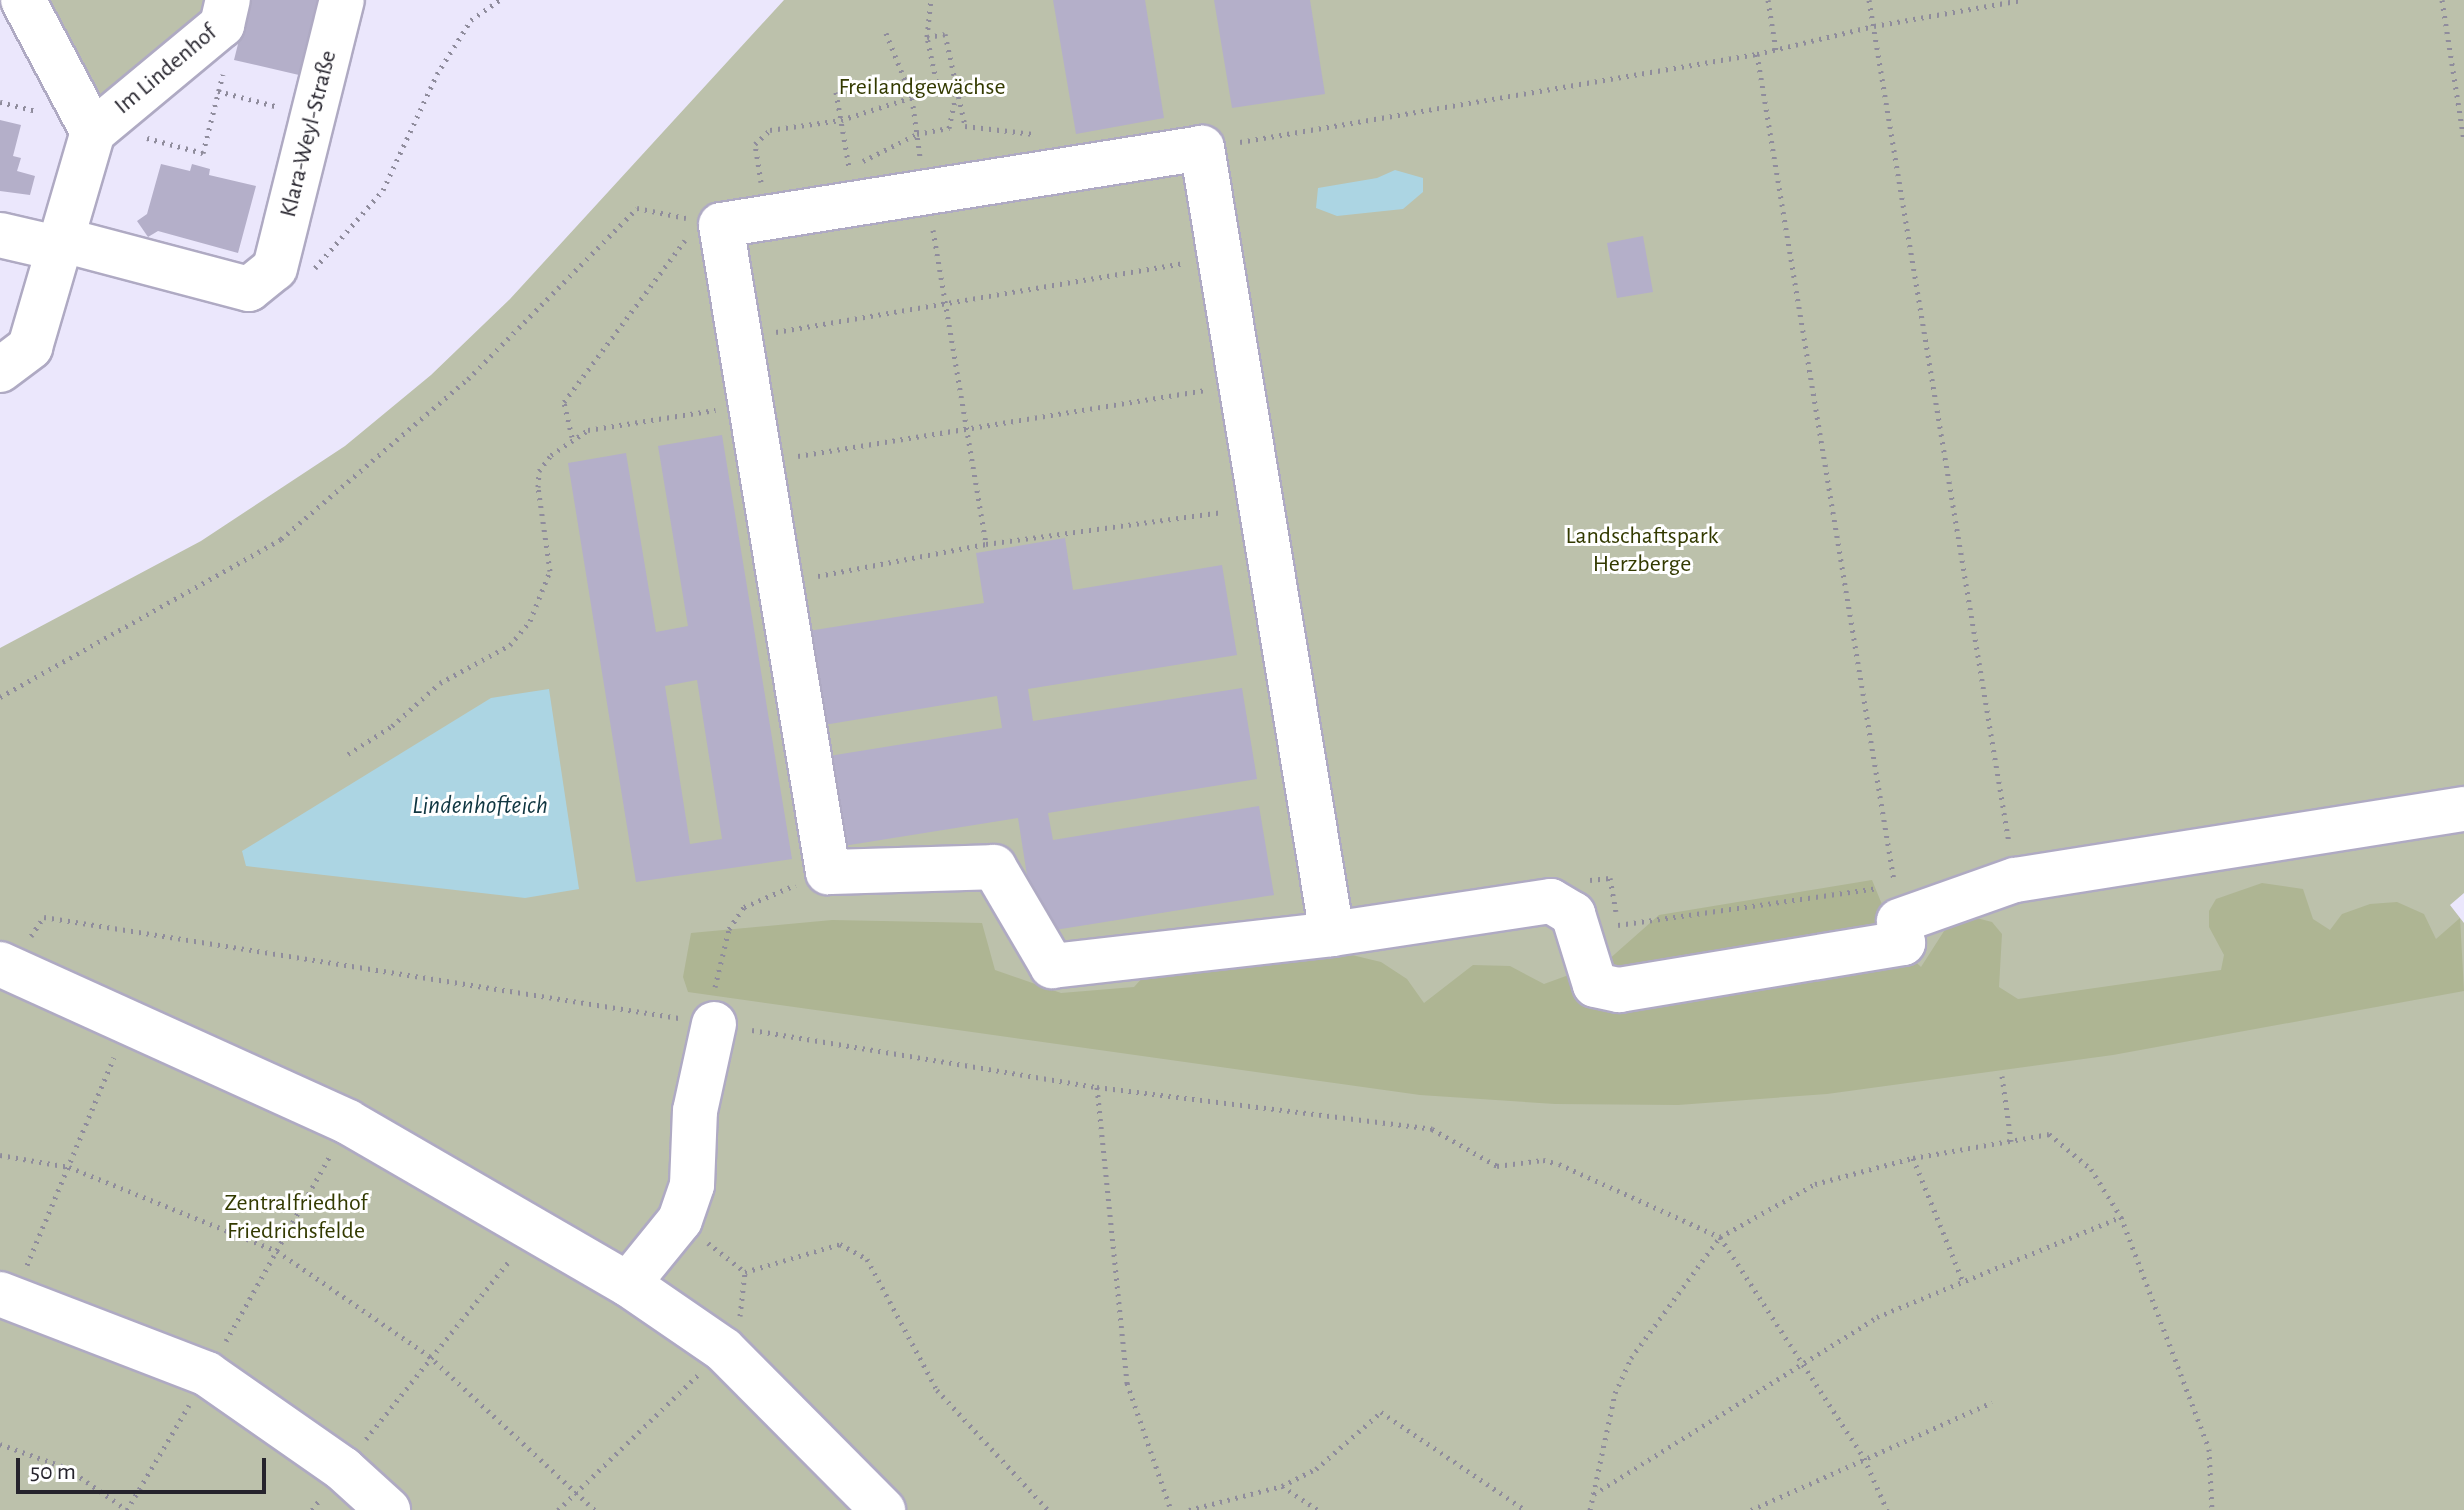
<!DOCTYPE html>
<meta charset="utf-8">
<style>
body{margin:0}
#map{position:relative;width:2464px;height:1510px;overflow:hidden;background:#ebe7fc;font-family:"Alegreya Sans",sans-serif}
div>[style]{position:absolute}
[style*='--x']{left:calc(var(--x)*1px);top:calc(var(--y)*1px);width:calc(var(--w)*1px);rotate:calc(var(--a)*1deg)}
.green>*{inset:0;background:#bcc1ab}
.forest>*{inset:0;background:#aeb593}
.water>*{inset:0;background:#acd5e3}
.building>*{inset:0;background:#b4afc9}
.path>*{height:5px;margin-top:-2.5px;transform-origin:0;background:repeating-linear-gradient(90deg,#8f8c9c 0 2px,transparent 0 8px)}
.roads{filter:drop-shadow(2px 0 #afaac3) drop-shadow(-2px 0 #afaac3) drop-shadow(0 2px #afaac3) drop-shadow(0 -2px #afaac3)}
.minor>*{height:44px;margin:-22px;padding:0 22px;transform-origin:22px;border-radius:22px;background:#fff}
span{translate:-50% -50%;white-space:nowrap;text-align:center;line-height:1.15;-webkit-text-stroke:6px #fff;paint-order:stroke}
.street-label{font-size:24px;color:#26242d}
.park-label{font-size:24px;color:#333a00}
.water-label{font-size:26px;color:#103641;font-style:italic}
.scale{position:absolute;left:16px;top:1458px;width:250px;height:36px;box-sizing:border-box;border:4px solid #26242d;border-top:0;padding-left:10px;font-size:24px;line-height:28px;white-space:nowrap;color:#26242d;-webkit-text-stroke:6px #fff;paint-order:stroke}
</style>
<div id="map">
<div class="green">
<div style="clip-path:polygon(34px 0,215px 0,96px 102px)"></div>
<div style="clip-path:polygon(784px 0,2464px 0,2464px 893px,2450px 905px,2464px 923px,2464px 1510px,0 1510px,0 648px,201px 541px,345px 446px,431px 375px,510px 299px)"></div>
</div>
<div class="forest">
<div style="clip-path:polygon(1872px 880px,1899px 946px,1921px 967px,1946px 928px,1969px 916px,1992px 922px,2002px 934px,1999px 987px,2018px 999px,2221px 970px,2224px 955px,2209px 927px,2209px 911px,2216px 899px,2262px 883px,2303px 889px,2313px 919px,2330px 930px,2342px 914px,2370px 904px,2397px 902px,2424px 914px,2436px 939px,2460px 918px,2464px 991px,2113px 1055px,1827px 1094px,1678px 1105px,1555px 1104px,1420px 1095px,688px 992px,683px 977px,691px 933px,832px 920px,982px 923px,995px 970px,1061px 993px,1134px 987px,1154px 965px,1327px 949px,1381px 962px,1407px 979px,1424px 1003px,1473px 965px,1510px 966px,1544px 984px,1607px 961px,1659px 915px)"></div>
</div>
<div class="water">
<div style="clip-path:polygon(1395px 170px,1423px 178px,1423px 192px,1403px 209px,1337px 216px,1316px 208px,1318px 188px,1377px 178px)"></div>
<div style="clip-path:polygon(549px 689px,579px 889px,525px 898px,246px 866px,242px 851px,491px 698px)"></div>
</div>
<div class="building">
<div style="clip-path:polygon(249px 0,318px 0,299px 75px,234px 60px)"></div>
<div style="clip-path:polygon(1053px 0,1145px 0,1164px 118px,1076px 134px)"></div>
<div style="clip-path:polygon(1214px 0,1310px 0,1325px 94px,1232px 108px)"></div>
<div style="clip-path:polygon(0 120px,21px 125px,13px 156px,21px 158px,17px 171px,35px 176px,30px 195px,0 191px)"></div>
<div style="clip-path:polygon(161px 164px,190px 171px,192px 164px,210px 169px,209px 175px,256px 186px,238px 253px,158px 231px,148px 237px,137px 221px,147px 214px)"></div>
<div style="clip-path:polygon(1643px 236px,1653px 292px,1617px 298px,1607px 243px)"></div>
<div style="clip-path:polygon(evenodd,722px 435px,792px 859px,636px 882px,568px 463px,626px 453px,656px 632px,688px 626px,658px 446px,722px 435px,697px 680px,722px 839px,690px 844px,665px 686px,697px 680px)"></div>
<div style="clip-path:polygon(1065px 538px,1073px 590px,1222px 565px,1237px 655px,1028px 689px,1033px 721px,1242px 688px,1257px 779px,1048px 813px,1053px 840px,1259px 806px,1274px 895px,1036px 933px,1018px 818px,837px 847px,823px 757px,1002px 728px,997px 696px,818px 726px,802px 632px,984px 603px,976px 553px)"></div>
</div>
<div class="path">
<div style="--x:1768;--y:0;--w:51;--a:80.9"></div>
<div style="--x:1869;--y:0;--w:855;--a:80.57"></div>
<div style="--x:2442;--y:0;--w:143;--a:81.1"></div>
<div style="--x:886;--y:33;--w:70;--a:68.2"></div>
<div style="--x:912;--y:98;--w:60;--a:82.3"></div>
<div style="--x:927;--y:37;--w:37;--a:-84"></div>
<div style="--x:1757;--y:54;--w:838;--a:80.59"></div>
<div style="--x:218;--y:91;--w:59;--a:14.7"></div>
<div style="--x:836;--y:92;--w:76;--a:80.2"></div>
<div style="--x:957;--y:94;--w:20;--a:-165"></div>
<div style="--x:938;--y:89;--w:53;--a:-101.9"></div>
<div style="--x:927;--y:37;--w:18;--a:-9"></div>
<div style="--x:945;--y:34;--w:94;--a:77.7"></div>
<div style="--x:965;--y:126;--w:69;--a:6.6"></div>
<div style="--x:0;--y:102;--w:38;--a:14"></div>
<div style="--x:147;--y:138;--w:58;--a:15"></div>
<div style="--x:203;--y:153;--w:81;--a:-75.8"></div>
<div style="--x:1240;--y:142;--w:524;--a:-9.66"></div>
<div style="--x:1757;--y:54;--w:120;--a:-13.5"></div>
<div style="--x:1874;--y:26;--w:150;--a:-10"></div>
<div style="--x:863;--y:161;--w:60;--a:-26.6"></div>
<div style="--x:917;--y:134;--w:33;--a:-11"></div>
<div style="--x:949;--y:128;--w:34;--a:-78"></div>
<div style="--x:761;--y:182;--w:38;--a:-99"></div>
<div style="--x:755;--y:144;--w:21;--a:-43"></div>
<div style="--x:770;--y:130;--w:72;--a:-8"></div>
<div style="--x:841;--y:120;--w:102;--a:-17.7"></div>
<div style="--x:933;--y:230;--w:318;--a:80.4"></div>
<div style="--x:315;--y:268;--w:103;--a:-48.9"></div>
<div style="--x:383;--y:190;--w:128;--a:-65"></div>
<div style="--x:437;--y:74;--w:64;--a:-57.8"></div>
<div style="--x:471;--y:20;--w:35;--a:-35"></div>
<div style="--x:776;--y:332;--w:414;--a:-9.6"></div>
<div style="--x:572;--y:437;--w:36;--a:-103"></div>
<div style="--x:564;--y:402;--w:202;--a:-53.2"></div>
<div style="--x:798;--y:456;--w:413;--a:-9.2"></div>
<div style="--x:818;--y:576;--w:171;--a:-10.8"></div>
<div style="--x:986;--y:544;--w:239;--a:-7.7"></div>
<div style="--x:0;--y:697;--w:322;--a:-29.3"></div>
<div style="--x:281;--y:539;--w:246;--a:-40.6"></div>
<div style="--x:468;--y:379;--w:240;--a:-45.3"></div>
<div style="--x:637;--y:208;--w:50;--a:11.5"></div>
<div style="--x:348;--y:754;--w:52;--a:-32.5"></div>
<div style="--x:392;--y:726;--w:64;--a:-41.9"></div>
<div style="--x:440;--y:683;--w:80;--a:-28.5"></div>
<div style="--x:510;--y:645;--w:31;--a:-50"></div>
<div style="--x:530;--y:621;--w:54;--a:-68.2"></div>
<div style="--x:550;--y:571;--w:85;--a:-98.1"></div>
<div style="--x:538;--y:487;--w:16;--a:-86"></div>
<div style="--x:539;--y:471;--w:20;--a:-53"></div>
<div style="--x:551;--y:455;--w:45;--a:-34"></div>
<div style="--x:588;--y:430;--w:129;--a:-8.9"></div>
<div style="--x:1590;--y:880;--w:20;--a:-6"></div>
<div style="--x:1610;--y:878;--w:34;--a:80"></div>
<div style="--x:1618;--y:925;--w:263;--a:-8.1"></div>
<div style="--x:31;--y:936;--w:23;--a:-56"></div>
<div style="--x:44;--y:917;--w:643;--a:9.04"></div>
<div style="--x:715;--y:987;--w:60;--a:-76.4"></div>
<div style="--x:729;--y:929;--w:27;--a:-56"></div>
<div style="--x:744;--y:907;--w:56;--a:-23.3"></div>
<div style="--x:752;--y:1030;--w:350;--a:9.4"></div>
<div style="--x:1097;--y:1087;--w:338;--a:7.1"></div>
<div style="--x:1432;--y:1129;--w:75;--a:29.6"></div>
<div style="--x:1497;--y:1166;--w:46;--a:-7.4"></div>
<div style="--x:1543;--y:1160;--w:16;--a:14"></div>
<div style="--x:1559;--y:1164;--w:177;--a:24.4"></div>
<div style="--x:1720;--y:1237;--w:264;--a:56.9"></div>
<div style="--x:1864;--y:1458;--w:57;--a:66.1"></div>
<div style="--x:2002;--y:1076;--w:66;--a:82.1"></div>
<div style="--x:1097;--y:1087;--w:298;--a:84.2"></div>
<div style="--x:1127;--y:1383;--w:134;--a:70.9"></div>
<div style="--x:0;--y:1155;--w:70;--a:9.9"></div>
<div style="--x:69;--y:1167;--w:224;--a:22"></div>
<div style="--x:277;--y:1251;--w:185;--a:34.6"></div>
<div style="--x:429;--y:1356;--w:226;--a:42.9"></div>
<div style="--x:1913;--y:1158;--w:134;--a:68"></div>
<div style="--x:708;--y:1243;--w:47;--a:38.1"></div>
<div style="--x:27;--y:1265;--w:225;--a:-67.3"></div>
<div style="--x:740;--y:1316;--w:44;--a:-83.5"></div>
<div style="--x:745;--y:1272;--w:99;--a:-16.4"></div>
<div style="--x:840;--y:1244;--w:31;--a:29"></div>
<div style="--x:867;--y:1259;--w:149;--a:61.9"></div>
<div style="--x:937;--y:1390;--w:163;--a:47.2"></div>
<div style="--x:226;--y:1341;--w:214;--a:-60.7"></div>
<div style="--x:366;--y:1439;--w:230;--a:-51.2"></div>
<div style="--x:0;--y:1444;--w:71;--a:19.7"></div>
<div style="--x:67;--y:1468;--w:73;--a:35"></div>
<div style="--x:1282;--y:1486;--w:43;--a:33.7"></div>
<div style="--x:1594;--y:1494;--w:334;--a:-32"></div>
<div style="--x:1877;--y:1317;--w:264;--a:-22.3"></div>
<div style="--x:127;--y:1510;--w:122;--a:-59.4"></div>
<div style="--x:312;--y:1510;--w:15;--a:-53"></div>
<div style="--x:558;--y:1510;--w:194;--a:-44"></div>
<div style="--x:1189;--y:1510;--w:96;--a:-14.5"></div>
<div style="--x:1282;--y:1486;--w:38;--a:-27"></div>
<div style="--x:1316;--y:1469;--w:86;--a:-41.2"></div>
<div style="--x:1381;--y:1412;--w:174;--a:34.2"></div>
<div style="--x:1590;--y:1510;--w:120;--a:-77.9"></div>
<div style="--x:1615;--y:1393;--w:38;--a:-65"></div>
<div style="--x:1631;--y:1358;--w:150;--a:-53.7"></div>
<div style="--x:1720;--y:1237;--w:109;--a:-29.2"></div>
<div style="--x:1815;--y:1184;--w:101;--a:-14.9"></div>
<div style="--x:1913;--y:1158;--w:138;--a:-10"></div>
<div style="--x:2049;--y:1134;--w:55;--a:39.8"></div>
<div style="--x:2091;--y:1169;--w:57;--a:58"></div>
<div style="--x:2121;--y:1217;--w:248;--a:69.2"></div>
<div style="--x:2209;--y:1449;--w:61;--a:87.2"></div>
<div style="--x:1751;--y:1510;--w:264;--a:-24.1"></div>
</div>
<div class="roads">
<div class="minor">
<div style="--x:23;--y:0;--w:149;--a:62.1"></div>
<div style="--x:0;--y:235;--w:62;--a:13.1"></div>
<div style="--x:63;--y:240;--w:192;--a:14.8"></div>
<div style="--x:249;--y:289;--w:33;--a:-39"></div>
<div style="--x:275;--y:268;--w:276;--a:-76"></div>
<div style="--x:0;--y:370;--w:38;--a:-37"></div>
<div style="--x:30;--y:347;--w:224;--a:-73.7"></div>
<div style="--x:93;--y:132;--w:168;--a:-39.7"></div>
<div style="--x:222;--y:25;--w:26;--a:-77"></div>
<div style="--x:1332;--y:934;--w:797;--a:-99.39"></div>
<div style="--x:1202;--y:148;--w:487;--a:170.9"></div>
<div style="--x:721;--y:225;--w:656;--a:80.61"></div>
<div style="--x:828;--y:872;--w:166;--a:-1.7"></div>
<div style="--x:994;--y:867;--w:115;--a:59.6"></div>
<div style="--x:1052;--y:966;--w:282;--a:-6.5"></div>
<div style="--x:1332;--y:934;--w:221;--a:-8.6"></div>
<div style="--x:1551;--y:901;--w:26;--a:31"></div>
<div style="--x:1573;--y:914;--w:74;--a:72.8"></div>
<div style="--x:1595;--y:985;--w:25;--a:12"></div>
<div style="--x:1619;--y:990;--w:288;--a:-9.4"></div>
<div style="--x:1903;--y:943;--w:22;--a:-100"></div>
<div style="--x:1899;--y:921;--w:123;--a:-19.5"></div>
<div style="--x:2015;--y:880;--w:455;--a:-9"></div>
<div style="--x:0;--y:964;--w:382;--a:24.4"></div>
<div style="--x:348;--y:1122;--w:323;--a:30.1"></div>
<div style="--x:628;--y:1284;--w:116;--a:34.5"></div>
<div style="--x:724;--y:1350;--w:226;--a:45.2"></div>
<div style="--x:628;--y:1284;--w:82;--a:-50.9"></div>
<div style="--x:680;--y:1220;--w:37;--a:-71"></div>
<div style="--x:692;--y:1185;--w:74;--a:-87.7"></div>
<div style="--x:695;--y:1111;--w:89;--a:-77.7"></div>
<div style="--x:0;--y:1294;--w:222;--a:21.1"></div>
<div style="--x:207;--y:1374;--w:166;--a:34.9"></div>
<div style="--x:343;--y:1469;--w:61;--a:42.3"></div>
</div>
</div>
<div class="street-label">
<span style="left:166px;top:70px;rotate:-40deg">Im Lindenhof</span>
<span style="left:309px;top:134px;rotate:-76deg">Klara-Weyl-Straße</span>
</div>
<div class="park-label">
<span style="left:922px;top:88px">Freilandgewächse</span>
<span style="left:1642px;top:551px">Landschaftspark<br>Herzberge</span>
<span style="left:296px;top:1218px">Zentralfriedhof<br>Friedrichsfelde</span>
</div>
<div class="water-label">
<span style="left:480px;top:806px">Lindenhofteich</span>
</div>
<div class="scale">50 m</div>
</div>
